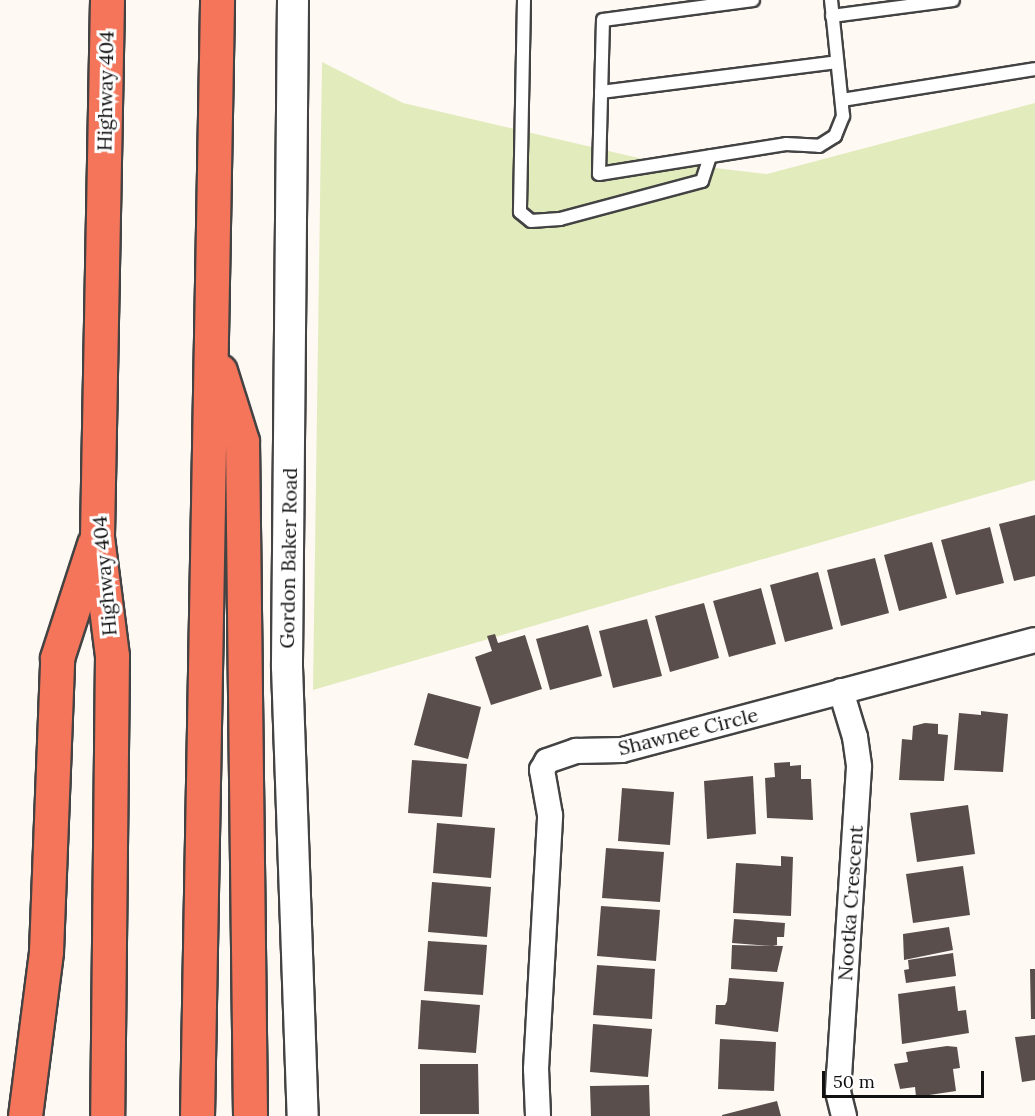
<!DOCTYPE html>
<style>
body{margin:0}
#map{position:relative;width:1035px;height:1116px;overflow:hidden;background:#fff9f4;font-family:Lora,serif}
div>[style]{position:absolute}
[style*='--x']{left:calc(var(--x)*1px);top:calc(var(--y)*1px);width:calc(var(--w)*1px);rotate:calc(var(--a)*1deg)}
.green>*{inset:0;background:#e2ebbc}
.building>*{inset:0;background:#594e4c}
.roads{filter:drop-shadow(2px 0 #434343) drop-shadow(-2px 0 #434343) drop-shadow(0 2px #434343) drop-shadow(0 -2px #434343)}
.service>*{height:12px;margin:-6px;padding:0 6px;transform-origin:6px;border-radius:6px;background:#fff}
.minor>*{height:24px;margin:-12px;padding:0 12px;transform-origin:12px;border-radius:12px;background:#fff}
.tertiary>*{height:30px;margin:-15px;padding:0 15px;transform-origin:15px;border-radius:15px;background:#fff}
.motorway>*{height:33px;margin:-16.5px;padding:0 16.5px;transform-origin:16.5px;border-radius:16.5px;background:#f5755b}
span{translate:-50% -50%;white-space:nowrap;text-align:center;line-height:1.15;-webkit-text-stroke:6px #fff;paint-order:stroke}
.street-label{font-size:20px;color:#101010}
.scale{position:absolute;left:822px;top:1071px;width:162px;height:27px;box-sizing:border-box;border:3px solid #101010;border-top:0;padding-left:8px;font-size:18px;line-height:21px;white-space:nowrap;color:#101010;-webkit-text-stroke:4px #fff;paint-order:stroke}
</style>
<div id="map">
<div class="green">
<div style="clip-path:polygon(322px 62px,403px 103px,647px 160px,767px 174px,1035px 103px,1035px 480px,313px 690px)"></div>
</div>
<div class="building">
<div style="clip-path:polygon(1035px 515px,1035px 576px,1014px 581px,999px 524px)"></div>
<div style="clip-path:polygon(990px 527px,1004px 583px,956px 595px,941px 540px)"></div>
<div style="clip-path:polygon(932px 542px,947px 598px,899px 611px,884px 555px)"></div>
<div style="clip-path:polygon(875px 558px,889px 613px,841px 626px,827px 570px)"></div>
<div style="clip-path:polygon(818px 572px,833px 629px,785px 642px,770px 585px)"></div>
<div style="clip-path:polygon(761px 588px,776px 644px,729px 657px,713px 601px)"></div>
<div style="clip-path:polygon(704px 603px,719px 658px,670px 672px,655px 616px)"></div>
<div style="clip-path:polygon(647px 619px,662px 676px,613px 688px,599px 631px)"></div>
<div style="clip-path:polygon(588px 625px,602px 676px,550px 690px,536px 639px)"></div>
<div style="clip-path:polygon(495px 634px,498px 643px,525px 635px,542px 689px,491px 705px,475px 657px,492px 651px,487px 636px)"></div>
<div style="clip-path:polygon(428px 693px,481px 707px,468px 759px,414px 745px)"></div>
<div style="clip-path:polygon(981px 711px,1008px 714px,1003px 772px,954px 770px,959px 713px,981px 715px)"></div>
<div style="clip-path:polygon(925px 723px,938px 724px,938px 734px,948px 735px,944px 781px,899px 780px,902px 739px,912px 740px,913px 726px)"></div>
<div style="clip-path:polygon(412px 760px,467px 764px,462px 817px,408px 813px)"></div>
<div style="clip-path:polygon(790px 762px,790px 766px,801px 765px,801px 779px,811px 779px,813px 820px,767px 818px,765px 778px,775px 777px,774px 763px)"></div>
<div style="clip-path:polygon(753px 776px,756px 834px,707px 839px,704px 781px)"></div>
<div style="clip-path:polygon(622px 788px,674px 792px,670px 845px,618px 841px)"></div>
<div style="clip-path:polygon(968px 805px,975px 854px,917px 862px,910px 813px)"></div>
<div style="clip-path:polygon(437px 823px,495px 828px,491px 878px,433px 873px)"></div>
<div style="clip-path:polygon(606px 848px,664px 852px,660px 902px,602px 898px)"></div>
<div style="clip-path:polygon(781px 856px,793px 857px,791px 916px,733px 913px,736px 863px,781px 866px)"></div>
<div style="clip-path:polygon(963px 866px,970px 915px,913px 923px,906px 874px)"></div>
<div style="clip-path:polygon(432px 882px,491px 887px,487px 937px,428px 932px)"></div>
<div style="clip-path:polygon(601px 906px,660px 910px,656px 961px,597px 956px)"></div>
<div style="clip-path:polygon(734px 919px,785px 923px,784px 937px,777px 937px,777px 945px,772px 946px,732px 943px)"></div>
<div style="clip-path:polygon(949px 927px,953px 950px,904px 960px,903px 934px)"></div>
<div style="clip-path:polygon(428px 941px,487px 945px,483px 995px,424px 991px)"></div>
<div style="clip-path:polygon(732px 945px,783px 946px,777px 972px,731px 969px)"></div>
<div style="clip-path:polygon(953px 953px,956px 976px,906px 983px,904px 970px,909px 969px,908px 960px)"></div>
<div style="clip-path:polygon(597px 965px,655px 969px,652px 1019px,593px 1015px)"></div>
<div style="clip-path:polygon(1030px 969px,1035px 969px,1035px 1019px,1031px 1019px)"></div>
<div style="clip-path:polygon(729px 978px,784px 982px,778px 1032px,715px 1024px,716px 1005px,725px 1005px,727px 1001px)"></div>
<div style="clip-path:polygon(955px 986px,958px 1011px,966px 1010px,969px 1033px,902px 1044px,898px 994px)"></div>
<div style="clip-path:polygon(421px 1000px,480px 1005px,476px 1053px,418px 1049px)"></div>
<div style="clip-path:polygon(593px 1024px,652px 1029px,648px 1077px,590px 1072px)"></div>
<div style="clip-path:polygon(1035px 1035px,1035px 1080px,1022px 1082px,1015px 1037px)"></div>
<div style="clip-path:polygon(720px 1039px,776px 1042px,774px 1091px,718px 1089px)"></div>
<div style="clip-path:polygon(947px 1046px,957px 1047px,960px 1068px,953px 1069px,956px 1091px,916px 1097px,915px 1087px,900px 1089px,894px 1064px,908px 1062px,906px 1052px)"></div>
<div style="clip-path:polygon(420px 1064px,478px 1064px,479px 1114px,420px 1114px)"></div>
<div style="clip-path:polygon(649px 1085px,650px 1116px,591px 1116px,590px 1086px)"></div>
<div style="clip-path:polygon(777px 1101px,781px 1116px,722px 1116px,722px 1115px)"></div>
</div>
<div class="roads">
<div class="service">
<div style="--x:524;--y:0;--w:212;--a:91.1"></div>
<div style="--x:520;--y:212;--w:14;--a:39"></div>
<div style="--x:531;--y:221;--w:29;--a:-4"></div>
<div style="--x:560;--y:219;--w:147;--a:-15"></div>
<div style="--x:702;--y:181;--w:26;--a:-72"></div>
<div style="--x:753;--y:0;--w:151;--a:172.4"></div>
<div style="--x:603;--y:20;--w:154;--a:91.5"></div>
<div style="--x:599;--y:174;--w:189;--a:-9.1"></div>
<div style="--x:786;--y:144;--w:33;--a:3"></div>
<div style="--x:819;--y:146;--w:19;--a:-32"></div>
<div style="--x:835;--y:136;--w:22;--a:-68"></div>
<div style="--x:843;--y:116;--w:117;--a:-95.9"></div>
<div style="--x:832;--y:16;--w:122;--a:-7.5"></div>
<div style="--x:601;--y:92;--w:238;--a:-7.2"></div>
<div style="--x:842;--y:100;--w:195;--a:-9.1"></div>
</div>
<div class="minor">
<div style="--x:841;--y:691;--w:48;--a:73.1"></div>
<div style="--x:855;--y:737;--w:30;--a:82"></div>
<div style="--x:859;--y:767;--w:307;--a:93.7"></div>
<div style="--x:839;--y:1073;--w:19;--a:93"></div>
<div style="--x:838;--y:1092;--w:25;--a:76"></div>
<div style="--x:538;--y:1116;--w:47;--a:-92.4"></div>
<div style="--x:536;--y:1069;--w:254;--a:-86.8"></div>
<div style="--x:550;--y:815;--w:46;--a:-100.1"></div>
<div style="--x:542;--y:770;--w:10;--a:-61"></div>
<div style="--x:547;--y:761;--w:31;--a:-19"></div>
<div style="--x:576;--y:751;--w:46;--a:-1.2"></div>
<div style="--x:622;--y:750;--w:427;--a:-14.9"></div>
</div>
<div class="tertiary">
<div style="--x:293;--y:0;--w:667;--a:90.52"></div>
<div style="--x:287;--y:667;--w:449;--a:88"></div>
</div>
<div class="motorway">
<div style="--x:107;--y:0;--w:537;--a:91.07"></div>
<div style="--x:97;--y:537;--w:120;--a:82.8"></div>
<div style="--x:112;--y:656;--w:460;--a:90.6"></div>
<div style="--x:220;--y:371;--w:73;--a:72.6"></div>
<div style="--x:242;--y:441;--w:675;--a:89.32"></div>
<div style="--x:25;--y:1116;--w:166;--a:-82.7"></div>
<div style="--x:46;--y:951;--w:293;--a:-87.8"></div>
<div style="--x:57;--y:658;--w:120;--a:-72"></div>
<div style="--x:197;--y:1116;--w:1116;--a:-88.97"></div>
</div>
</div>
<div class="street-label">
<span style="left:105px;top:91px;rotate:-89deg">Highway 404</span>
<span style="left:288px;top:558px;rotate:-89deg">Gordon Baker Road</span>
<span style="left:104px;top:576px;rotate:-95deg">Highway 404</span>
<span style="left:688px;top:731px;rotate:-14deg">Shawnee Circle</span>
<span style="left:850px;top:903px;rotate:-86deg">Nootka Crescent</span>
</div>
<div class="scale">50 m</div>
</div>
